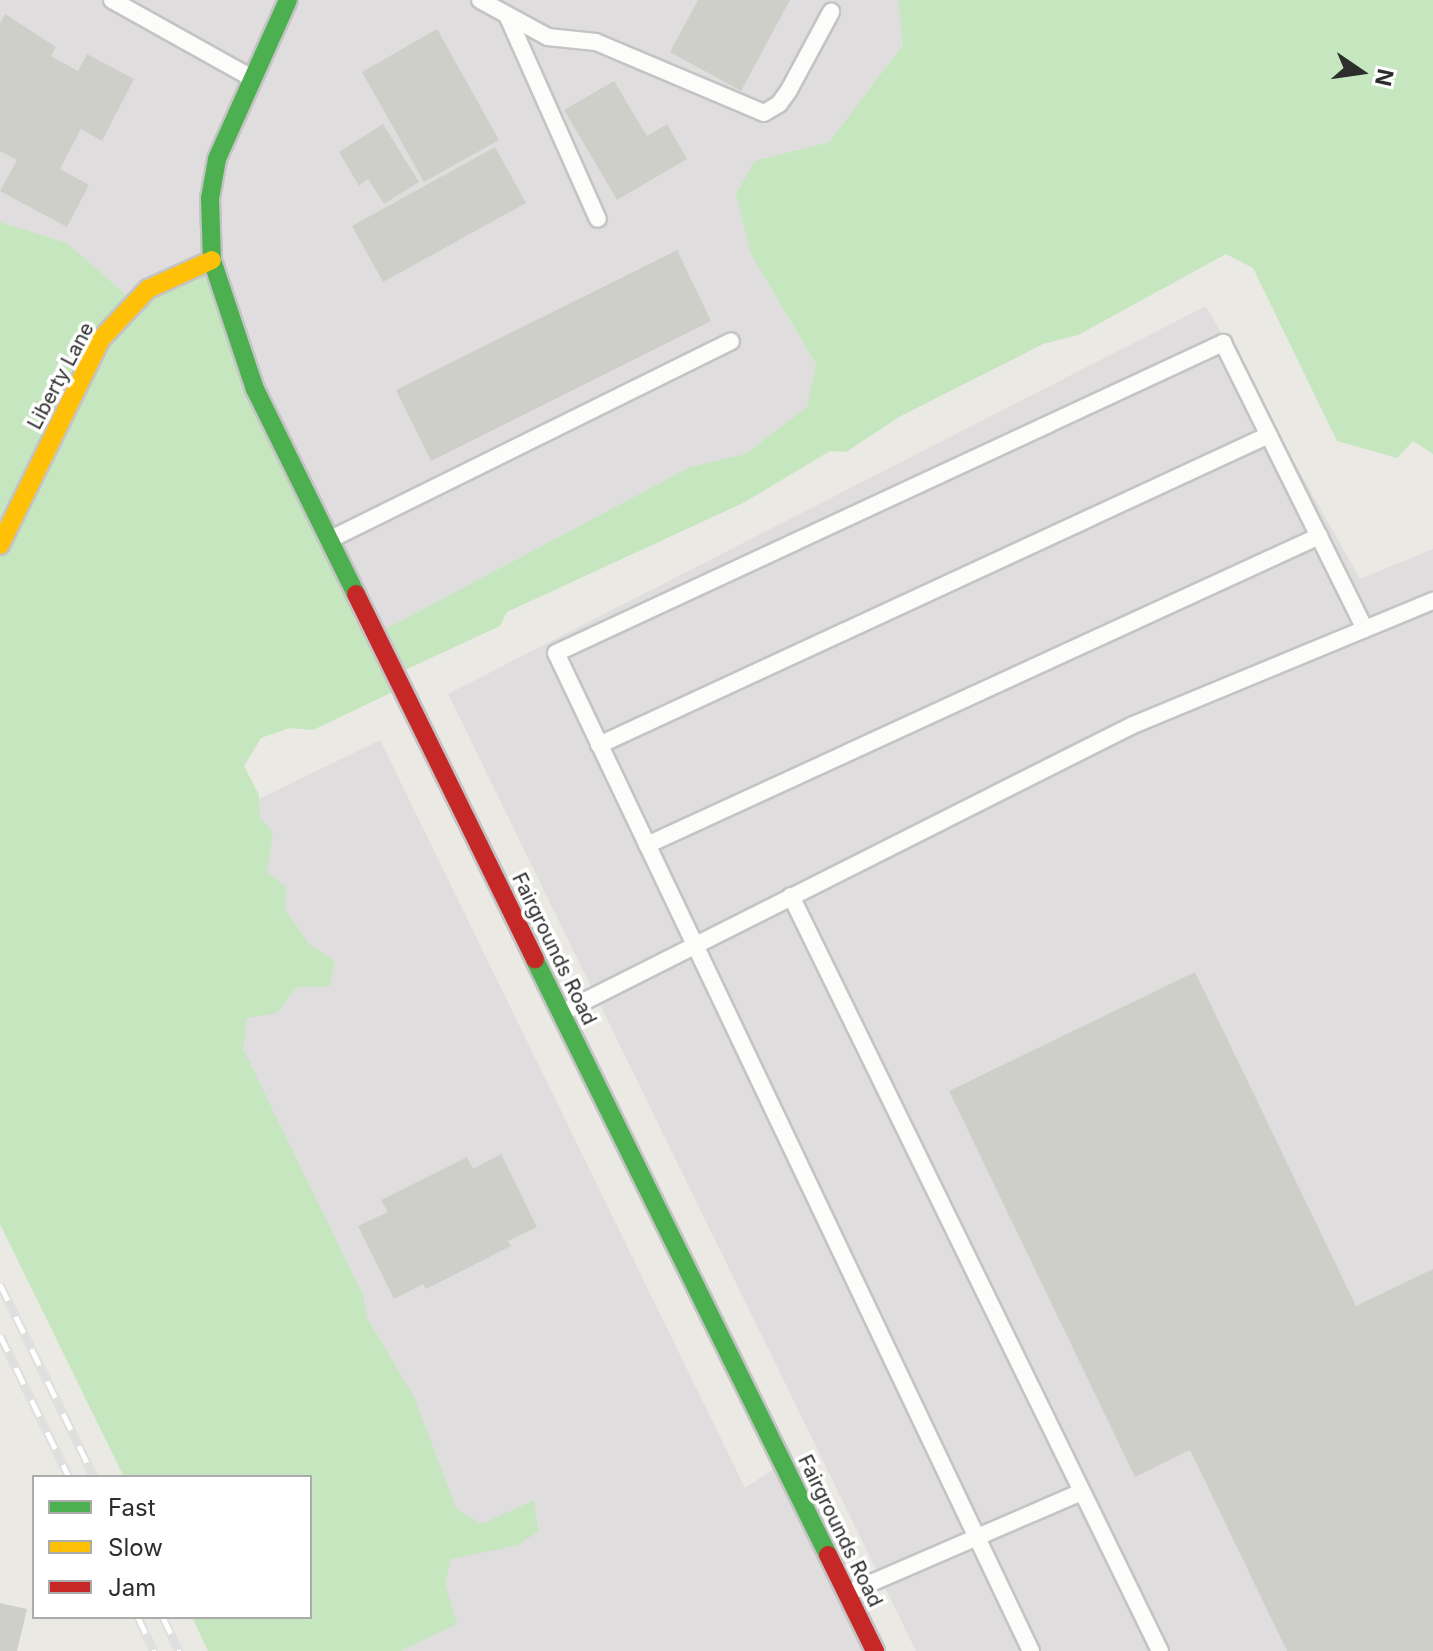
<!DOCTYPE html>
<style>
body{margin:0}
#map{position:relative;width:1433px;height:1651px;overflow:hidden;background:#eae9e4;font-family:Inter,sans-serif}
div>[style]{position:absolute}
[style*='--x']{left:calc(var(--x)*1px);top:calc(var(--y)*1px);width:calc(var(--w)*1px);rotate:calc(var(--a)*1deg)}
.industrial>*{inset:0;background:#e0dddf}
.green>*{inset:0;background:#c5e6be}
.building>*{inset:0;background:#cfcfca}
.roads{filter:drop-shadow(2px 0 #c4c4c4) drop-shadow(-2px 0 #c4c4c4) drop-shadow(0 2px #c4c4c4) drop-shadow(0 -2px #c4c4c4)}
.lane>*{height:16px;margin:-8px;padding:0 8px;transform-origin:8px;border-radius:8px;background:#fcfcfb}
.fast>*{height:18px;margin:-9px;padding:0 9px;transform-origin:9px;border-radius:9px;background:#4caf50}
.slow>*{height:18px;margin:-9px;padding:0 9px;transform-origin:9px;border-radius:9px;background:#ffc107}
.jam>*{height:18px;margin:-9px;padding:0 9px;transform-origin:9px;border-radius:9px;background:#c62828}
.rail>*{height:9px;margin-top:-4.5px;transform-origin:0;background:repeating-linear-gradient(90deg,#fff 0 18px,#dfdfe0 0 36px);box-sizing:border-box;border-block:2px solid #dfdfe0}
span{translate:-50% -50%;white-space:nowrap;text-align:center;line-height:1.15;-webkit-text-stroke:7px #fff;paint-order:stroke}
.street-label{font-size:20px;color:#2d2d2d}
.legend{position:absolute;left:32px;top:1475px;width:280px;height:144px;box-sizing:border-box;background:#fff;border:2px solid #ababab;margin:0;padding:10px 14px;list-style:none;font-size:24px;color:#2d2d2d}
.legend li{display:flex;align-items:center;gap:16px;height:40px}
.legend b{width:40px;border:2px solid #ababab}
.north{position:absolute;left:1321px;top:32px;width:80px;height:80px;-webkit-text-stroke:6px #fff;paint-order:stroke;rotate:103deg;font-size:22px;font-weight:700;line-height:32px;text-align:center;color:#2d2d2d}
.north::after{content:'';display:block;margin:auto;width:28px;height:36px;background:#2d2d2d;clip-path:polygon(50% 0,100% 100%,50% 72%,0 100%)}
</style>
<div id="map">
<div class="industrial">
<div style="clip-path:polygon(0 0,898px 0,903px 45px,829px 142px,754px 161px,751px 254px,816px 366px,807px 407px,745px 454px,690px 467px,382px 631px,132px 300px,67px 243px,0 222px)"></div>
<div style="clip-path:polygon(1206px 306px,1360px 579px,1433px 549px,1433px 1651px,916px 1651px,448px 694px)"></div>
<div style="clip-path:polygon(380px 740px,745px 1488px,781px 1464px,877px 1651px,239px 1651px,460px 1551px,140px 857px)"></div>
</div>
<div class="green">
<div style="clip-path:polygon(898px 0,1433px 0,1433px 454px,1413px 441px,1397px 458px,1337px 441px,1253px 268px,1226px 254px,1078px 335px,1043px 344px,899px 417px,846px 452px,830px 451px,743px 503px,507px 612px,500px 626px,405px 670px,403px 687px,313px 730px,289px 728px,261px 738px,244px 766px,259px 795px,260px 818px,273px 832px,267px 872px,286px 887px,285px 910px,309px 944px,335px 961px,329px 987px,297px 987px,277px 1013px,247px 1018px,243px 1049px,363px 1295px,367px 1318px,414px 1397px,457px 1510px,482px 1524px,534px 1500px,538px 1532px,518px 1545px,451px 1559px,445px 1584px,457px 1624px,400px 1651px,208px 1651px,192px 1617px,310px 1617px,310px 1477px,124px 1477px,0 1224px,0 222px,67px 243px,132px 300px,199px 265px,382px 631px,690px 467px,745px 454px,807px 407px,816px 365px,751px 254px,736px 195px,754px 161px,829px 142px,903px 45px)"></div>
</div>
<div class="building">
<div style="clip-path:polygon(698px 0,790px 0,741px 91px,670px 52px)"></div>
<div style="clip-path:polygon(5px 14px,56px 47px,51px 56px,78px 71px,87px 54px,134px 79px,102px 141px,81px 129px,60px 169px,89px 185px,67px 227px,0 191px,17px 160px,0 151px,0 23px)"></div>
<div style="clip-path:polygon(437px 29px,499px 140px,424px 182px,362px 72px)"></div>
<div style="clip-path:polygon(614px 81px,647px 136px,667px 124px,687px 159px,617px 200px,564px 110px)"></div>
<div style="clip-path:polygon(383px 124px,419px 182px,384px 204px,368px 179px,359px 186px,339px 152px)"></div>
<div style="clip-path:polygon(495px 147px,526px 203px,383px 282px,352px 226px)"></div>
<div style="clip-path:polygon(677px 250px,711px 321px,431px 461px,396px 390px)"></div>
<div style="clip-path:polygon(1195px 972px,1356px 1306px,1433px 1269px,1433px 1651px,1287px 1651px,1190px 1450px,1135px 1477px,949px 1091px)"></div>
<div style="clip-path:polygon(501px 1154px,537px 1227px,508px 1241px,511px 1246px,426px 1289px,423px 1284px,394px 1299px,358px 1226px,388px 1212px,381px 1200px,467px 1157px,473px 1169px)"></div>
<div style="clip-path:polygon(0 1603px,27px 1609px,17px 1651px,0 1651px)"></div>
</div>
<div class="roads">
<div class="lane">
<div style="--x:112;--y:0;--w:158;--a:29.2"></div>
<div style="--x:480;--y:0;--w:77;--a:28.6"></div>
<div style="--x:548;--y:37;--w:48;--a:5.9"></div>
<div style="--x:596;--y:42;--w:182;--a:22.9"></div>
<div style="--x:764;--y:113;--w:17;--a:-31"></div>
<div style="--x:779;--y:104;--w:17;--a:-54"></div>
<div style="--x:789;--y:90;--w:89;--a:-61.7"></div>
<div style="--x:507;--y:15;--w:223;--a:66"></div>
<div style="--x:331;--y:539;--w:446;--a:-26.3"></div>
<div style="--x:599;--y:745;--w:738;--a:-24.83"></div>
<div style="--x:647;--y:845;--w:740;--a:-24.69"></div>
<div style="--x:791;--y:896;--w:840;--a:63.95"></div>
<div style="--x:563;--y:1012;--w:638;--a:-26.73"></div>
<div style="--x:1133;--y:725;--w:325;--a:-22.5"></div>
<div style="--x:848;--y:1593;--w:254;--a:-23.4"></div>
<div style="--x:1031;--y:1651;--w:1105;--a:-115.45"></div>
<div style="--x:556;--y:653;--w:736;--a:-24.93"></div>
<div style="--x:1223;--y:343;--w:319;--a:63.6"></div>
</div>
<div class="fast">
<div style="--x:288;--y:0;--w:174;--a:114.1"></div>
<div style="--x:217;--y:159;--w:40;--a:100"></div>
<div style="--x:210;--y:198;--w:62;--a:88.2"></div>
<div style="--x:212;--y:260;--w:136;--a:71.6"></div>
<div style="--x:255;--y:389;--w:229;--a:63.8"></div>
<div style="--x:535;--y:960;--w:663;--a:63.78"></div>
</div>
<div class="slow">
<div style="--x:0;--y:545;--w:229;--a:-63.9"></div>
<div style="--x:101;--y:339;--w:69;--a:-46.8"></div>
<div style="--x:148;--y:289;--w:70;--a:-24.4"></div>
</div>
<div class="jam">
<div style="--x:356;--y:594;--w:407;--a:63.9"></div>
<div style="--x:828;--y:1555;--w:107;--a:63.9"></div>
</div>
</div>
<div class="rail">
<div style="--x:0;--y:1284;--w:215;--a:64"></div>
<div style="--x:0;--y:1335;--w:158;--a:64.1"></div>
<div style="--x:138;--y:1617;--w:38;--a:65"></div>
<div style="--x:163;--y:1617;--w:38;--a:65"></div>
</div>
<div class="street-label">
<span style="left:61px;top:376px;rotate:-62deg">Liberty Lane</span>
<span style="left:554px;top:949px;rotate:64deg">Fairgrounds Road</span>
<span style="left:840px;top:1531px;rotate:64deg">Fairgrounds Road</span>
</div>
<ul class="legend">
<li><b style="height:10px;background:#4caf50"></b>Fast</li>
<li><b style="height:10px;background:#ffc107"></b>Slow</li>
<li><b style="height:10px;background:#c62828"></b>Jam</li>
</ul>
<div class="north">N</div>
</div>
